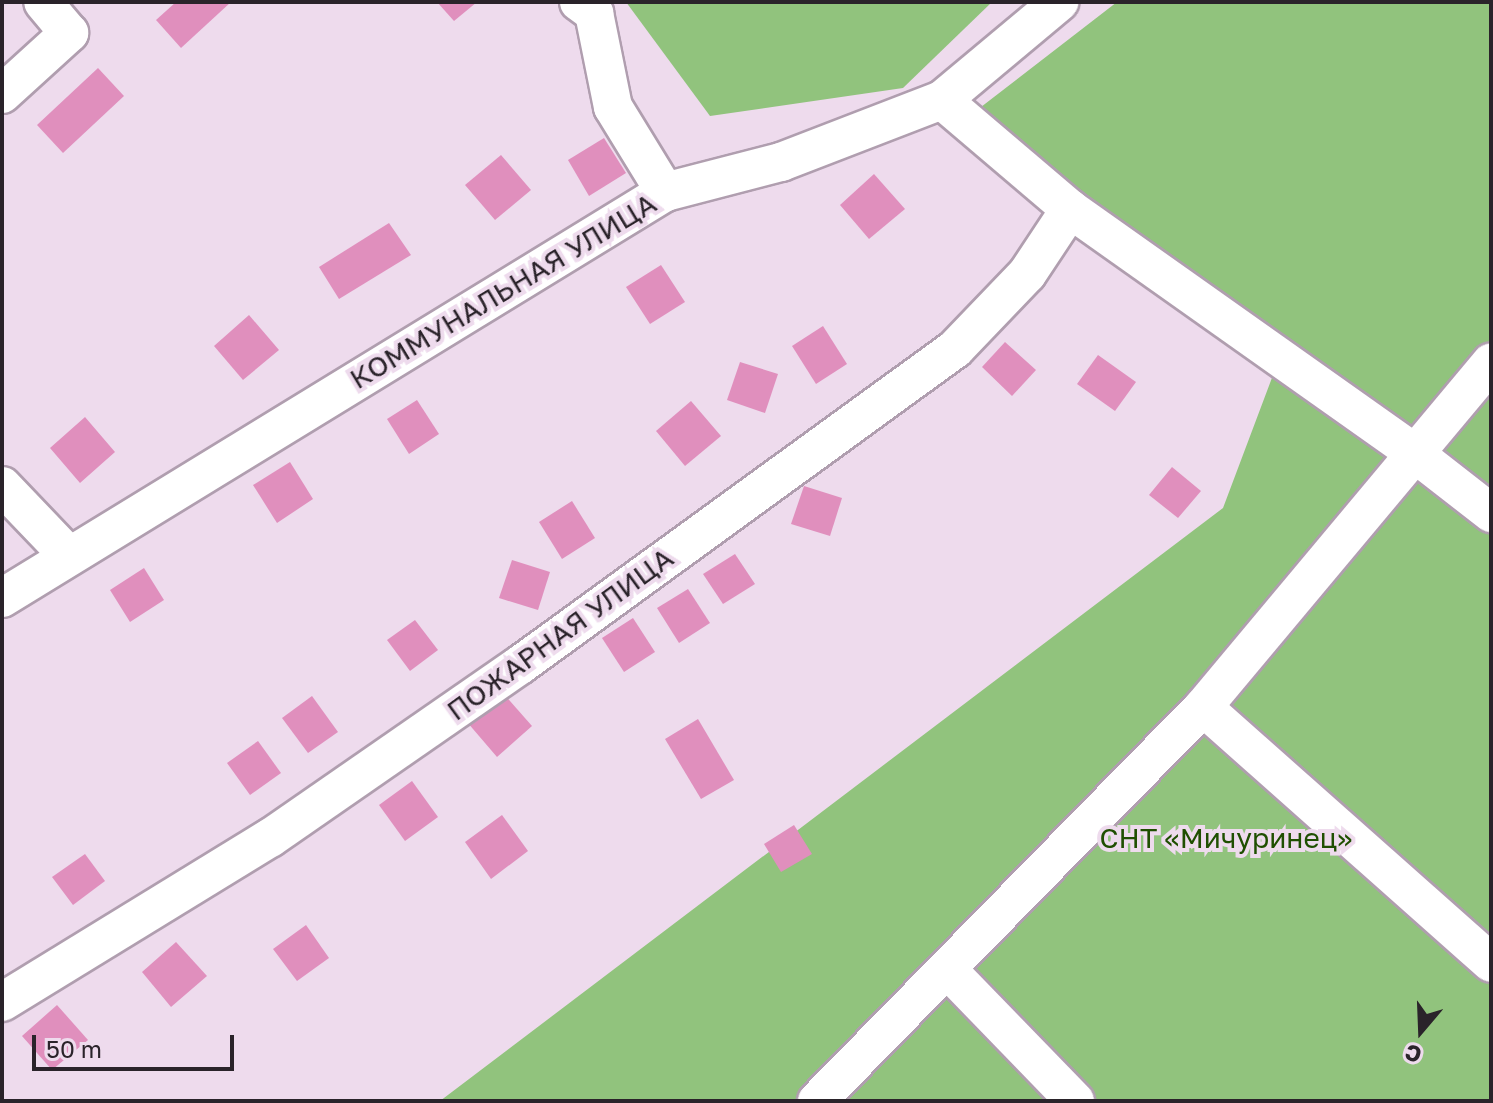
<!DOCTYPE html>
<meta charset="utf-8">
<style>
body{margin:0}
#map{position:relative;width:1493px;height:1103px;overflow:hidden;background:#eedbed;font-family:"Golos Text",sans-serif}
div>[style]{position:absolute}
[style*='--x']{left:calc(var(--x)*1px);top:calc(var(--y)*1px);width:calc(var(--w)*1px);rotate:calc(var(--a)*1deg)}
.green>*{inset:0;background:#91c37d}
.building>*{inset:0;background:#e08fbd}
.roads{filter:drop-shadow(2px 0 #b09eaf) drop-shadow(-2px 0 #b09eaf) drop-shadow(0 2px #b09eaf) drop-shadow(0 -2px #b09eaf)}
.minor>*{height:38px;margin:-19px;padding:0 19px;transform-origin:19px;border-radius:19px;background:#fff}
span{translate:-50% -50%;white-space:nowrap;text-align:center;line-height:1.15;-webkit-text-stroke:8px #eedbed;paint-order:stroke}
.street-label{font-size:28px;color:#2a232a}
.park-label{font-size:28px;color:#1f4f01}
.frame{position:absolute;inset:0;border:4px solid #2a232a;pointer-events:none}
.north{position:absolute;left:1381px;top:991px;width:80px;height:80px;-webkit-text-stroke:6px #eedbed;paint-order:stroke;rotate:199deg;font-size:22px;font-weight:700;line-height:32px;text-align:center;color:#2a232a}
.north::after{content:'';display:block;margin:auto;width:28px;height:36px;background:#2a232a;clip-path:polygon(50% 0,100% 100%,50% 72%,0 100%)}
.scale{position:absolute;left:32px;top:1035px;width:202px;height:36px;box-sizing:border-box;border:4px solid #2a232a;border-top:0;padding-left:10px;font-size:24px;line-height:28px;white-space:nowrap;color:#2a232a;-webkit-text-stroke:6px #eedbed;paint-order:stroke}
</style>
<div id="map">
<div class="green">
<div style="clip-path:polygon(626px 2px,992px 2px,903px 88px,710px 116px)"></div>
<div style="clip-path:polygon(1117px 2px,1491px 2px,1491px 1101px,440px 1101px,1223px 508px,1273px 375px,981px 107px)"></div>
</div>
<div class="building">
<div style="clip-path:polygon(176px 2px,231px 2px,181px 48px,156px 20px)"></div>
<div style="clip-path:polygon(437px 2px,477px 2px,454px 21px)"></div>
<div style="clip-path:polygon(98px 68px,124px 96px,63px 153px,37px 125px)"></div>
<div style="clip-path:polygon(604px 138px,626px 173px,589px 196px,568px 160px)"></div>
<div style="clip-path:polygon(501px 155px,531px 190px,495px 220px,465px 185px)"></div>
<div style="clip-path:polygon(874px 174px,905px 209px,869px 239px,840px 205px)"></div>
<div style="clip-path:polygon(389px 223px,411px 255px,339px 299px,319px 267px)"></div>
<div style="clip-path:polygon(661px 265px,685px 302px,650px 324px,626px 287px)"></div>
<div style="clip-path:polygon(249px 315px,279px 350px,243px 380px,214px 346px)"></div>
<div style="clip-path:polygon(823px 326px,847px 364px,816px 384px,792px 346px)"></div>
<div style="clip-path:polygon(1005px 342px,1036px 370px,1012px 396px,982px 367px)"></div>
<div style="clip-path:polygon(1098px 355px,1136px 382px,1115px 411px,1077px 384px)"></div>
<div style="clip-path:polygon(740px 362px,778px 374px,765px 413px,727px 400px)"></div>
<div style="clip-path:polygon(417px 400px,439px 434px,409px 454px,387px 419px)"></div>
<div style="clip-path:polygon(691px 401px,721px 436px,685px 466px,656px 431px)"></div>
<div style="clip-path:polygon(85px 417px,115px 452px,80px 483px,50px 448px)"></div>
<div style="clip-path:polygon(290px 462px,313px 499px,277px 523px,253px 485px)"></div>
<div style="clip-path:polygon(1172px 467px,1201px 491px,1178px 518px,1149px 495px)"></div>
<div style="clip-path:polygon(804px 486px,842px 498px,830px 536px,791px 524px)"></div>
<div style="clip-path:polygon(572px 501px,595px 538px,562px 559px,539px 522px)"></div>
<div style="clip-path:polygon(735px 554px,755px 584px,723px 604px,703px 574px)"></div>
<div style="clip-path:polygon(512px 560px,550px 572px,538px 610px,499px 598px)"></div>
<div style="clip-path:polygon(144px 568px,164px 600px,130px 622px,110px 590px)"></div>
<div style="clip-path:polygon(688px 589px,710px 623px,679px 643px,657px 608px)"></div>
<div style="clip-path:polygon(633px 618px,655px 652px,624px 672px,602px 638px)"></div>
<div style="clip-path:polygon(415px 620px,438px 650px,410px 671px,387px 640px)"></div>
<div style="clip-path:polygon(502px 692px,532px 726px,497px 757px,467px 722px)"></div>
<div style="clip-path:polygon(312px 696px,338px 732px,308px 753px,282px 718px)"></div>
<div style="clip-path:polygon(698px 719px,734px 780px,701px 799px,665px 739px)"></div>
<div style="clip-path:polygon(258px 741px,281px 773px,250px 795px,227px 763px)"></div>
<div style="clip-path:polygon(412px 781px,438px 817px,405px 841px,379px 805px)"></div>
<div style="clip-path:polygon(502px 815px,528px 851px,491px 879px,465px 842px)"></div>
<div style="clip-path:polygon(794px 825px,812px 854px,781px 872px,764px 844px)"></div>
<div style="clip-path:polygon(85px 854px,105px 881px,73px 905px,52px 877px)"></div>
<div style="clip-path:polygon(306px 925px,329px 958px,297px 981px,273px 949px)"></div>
<div style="clip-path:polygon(176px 942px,207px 976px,171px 1007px,142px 972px)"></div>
<div style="clip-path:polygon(57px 1005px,88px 1040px,52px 1070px,22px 1036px)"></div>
</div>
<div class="roads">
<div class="minor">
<div style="--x:579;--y:2;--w:19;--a:36"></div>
<div style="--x:594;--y:13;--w:96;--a:78.6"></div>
<div style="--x:613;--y:107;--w:100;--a:58.5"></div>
<div style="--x:2;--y:94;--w:91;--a:-42.3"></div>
<div style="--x:69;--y:33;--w:40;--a:-130"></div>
<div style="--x:942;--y:100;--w:168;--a:40.4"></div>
<div style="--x:1070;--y:209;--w:422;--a:35.3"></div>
<div style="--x:1414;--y:453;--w:98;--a:37.9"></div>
<div style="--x:2;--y:486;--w:95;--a:46.3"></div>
<div style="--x:2;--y:598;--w:777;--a:-31.48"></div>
<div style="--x:665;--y:192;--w:120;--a:-14.5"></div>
<div style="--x:781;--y:162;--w:173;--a:-21.1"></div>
<div style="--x:942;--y:100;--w:153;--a:-39.9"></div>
<div style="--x:1203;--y:707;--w:385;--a:41.6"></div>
<div style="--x:947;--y:969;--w:184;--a:45.9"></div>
<div style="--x:2;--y:1002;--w:314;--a:-31.5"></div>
<div style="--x:270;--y:838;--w:304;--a:-34.7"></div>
<div style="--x:520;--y:665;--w:538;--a:-36"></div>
<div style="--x:955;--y:349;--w:104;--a:-46.2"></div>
<div style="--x:1027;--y:274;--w:78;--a:-56.5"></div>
<div style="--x:817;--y:1101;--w:552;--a:-45.59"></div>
<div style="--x:1203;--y:707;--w:449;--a:-50.1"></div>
</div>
</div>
<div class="street-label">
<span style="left:503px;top:291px;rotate:-31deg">КОММУНАЛЬНАЯ УЛИЦА</span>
<span style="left:560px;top:634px;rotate:-36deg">ПОЖАРНАЯ УЛИЦА</span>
</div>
<div class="park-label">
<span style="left:1226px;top:838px">СНТ «Мичуринец»</span>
</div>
<div class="frame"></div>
<div class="north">С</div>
<div class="scale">50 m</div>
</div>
